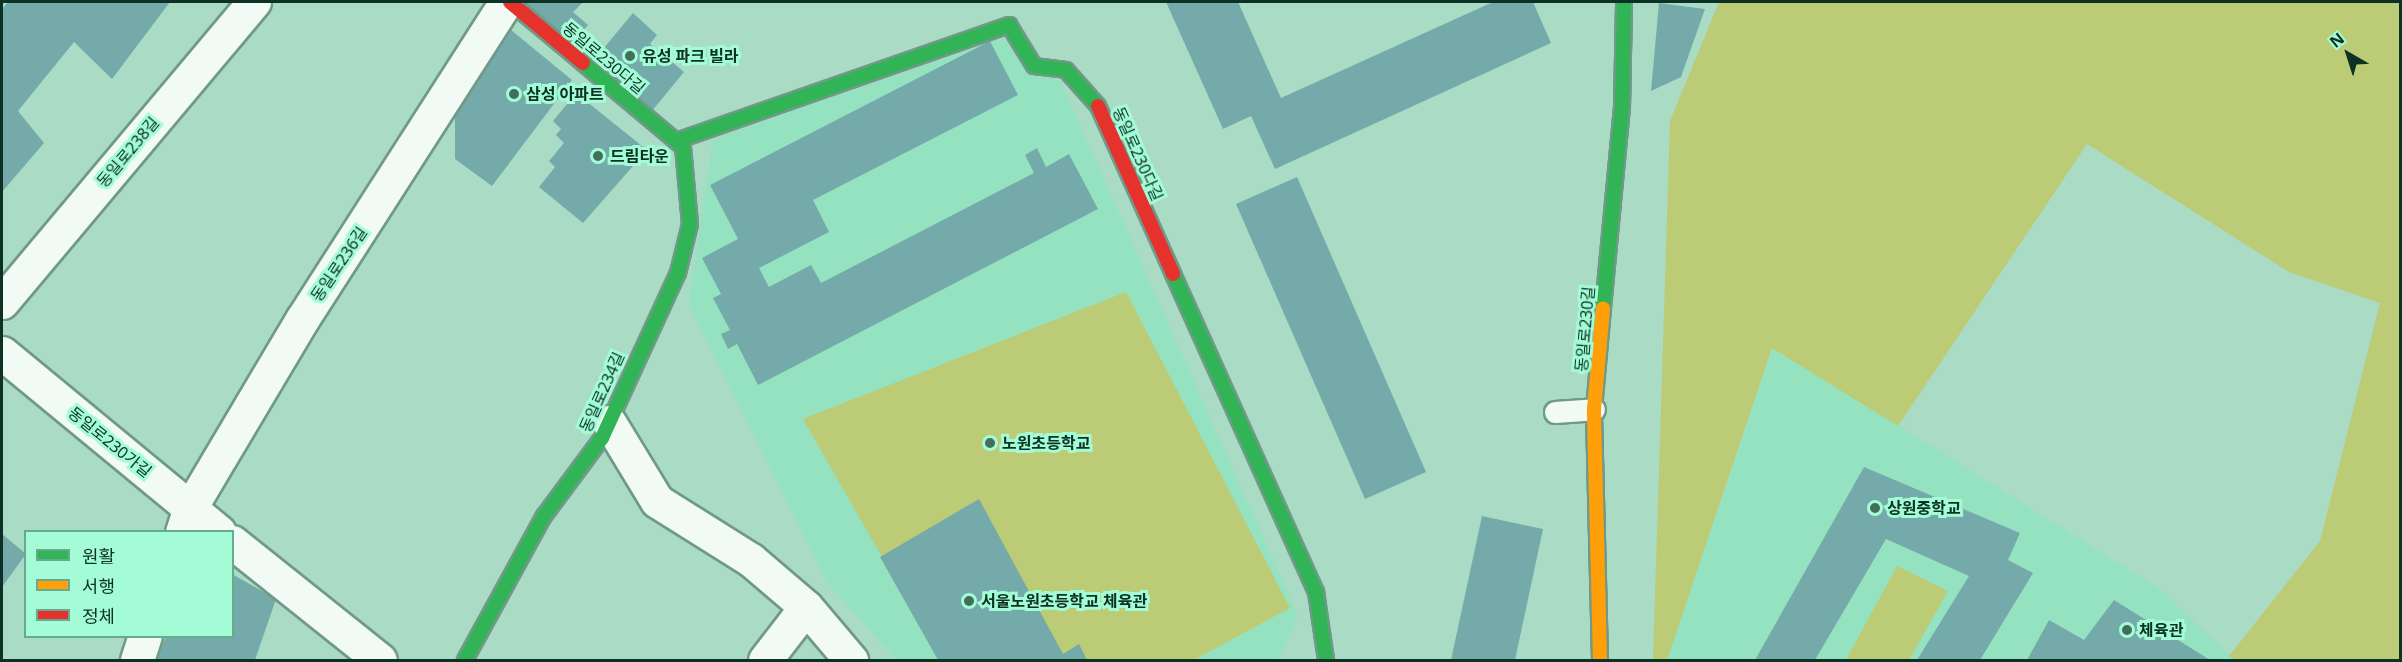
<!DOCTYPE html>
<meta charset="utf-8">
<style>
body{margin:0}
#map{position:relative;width:2402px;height:662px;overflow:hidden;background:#aadbc5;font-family:"Noto Sans","Noto Sans KR",sans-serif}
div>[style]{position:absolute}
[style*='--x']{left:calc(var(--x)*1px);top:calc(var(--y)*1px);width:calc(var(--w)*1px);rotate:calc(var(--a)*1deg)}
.built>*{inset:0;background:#95e2c1}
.green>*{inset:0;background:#bbcb76}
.building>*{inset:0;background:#74abaa}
.roads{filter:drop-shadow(2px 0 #709988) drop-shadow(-2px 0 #709988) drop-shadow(0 2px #709988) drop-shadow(0 -2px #709988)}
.lane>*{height:21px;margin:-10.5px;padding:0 10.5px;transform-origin:10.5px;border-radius:10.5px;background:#f2faf6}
.street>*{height:33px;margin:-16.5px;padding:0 16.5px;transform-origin:16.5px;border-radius:16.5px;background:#f2faf6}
.fast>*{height:14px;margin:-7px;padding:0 7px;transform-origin:7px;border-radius:7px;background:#30b455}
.slow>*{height:14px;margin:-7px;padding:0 7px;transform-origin:7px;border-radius:7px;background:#ff9f0a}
.jam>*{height:14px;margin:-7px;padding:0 7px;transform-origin:7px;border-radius:7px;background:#e5322d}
.dots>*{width:16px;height:16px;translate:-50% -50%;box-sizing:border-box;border:3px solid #a3fcd5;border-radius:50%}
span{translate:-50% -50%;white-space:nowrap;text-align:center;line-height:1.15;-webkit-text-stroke:6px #a3fcd5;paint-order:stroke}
.poi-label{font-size:16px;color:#0b3224;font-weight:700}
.left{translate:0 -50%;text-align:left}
.street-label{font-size:16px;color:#0b3224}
.frame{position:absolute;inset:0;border:3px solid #0b3224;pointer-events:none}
.legend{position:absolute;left:24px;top:530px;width:210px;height:108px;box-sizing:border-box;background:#a3fcd5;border:2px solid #66ab8e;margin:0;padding:8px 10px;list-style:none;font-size:18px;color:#0b3224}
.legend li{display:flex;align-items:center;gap:12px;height:30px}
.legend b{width:30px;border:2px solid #66ab8e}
.north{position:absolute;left:2318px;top:24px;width:60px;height:60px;-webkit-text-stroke:4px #a3fcd5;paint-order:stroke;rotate:321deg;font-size:16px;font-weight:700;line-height:24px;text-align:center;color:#0b3224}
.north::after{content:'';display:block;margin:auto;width:21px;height:27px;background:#0b3224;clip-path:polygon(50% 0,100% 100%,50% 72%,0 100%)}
</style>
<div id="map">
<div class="built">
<div style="clip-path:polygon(1004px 38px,1062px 84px,1298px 616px,1278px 660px,896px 660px,827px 582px,689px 304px,713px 139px)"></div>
<div style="clip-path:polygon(1773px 347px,2163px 591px,2234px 660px,1667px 660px)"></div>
</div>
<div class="green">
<div style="clip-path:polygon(1719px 2px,2400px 2px,2400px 660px,2234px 660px,2229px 656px,2320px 541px,2380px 303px,2289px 272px,2087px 144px,1898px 426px,1772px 348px,1667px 660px,1653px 660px,1670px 121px)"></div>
<div style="clip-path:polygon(1126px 292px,1290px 608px,1194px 660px,941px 660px,803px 419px)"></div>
<div style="clip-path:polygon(1897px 566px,1948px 591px,1909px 660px,1846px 660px)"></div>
</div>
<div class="building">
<div style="clip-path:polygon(8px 2px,170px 2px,112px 79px,74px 42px,18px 111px,44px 143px,2px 192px,2px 9px)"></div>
<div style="clip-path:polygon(523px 2px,583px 2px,573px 12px,588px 25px,572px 44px)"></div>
<div style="clip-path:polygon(1166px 2px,1238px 2px,1281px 98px,1493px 2px,1533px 2px,1551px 43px,1275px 169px,1251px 116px,1223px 129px)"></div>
<div style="clip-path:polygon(1659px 3px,1705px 9px,1681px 77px,1651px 91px)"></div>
<div style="clip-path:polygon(633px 13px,657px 35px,650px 44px,684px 72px,647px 117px,588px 67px)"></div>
<div style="clip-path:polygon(505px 25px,572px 80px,492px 186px,455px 159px,455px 107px,486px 66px,477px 58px)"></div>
<div style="clip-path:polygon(990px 41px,1018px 95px,813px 200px,829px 232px,759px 268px,769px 287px,811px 265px,821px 283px,1034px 173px,1025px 155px,1037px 148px,1046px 167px,1069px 154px,1098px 209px,758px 385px,737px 344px,728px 349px,721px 334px,730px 330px,713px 298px,721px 294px,702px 258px,738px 239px,710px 185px)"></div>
<div style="clip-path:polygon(576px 93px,647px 150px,583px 223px,539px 187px,555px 167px,549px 161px,564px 143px,556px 135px,561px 129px,553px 121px)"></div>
<div style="clip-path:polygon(1297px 177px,1426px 472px,1365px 499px,1236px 204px)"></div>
<div style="clip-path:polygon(1864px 467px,2020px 533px,2008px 560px,2033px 573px,1980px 660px,1917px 660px,1969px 576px,1886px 539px,1815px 660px,1755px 660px)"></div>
<div style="clip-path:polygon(979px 499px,1063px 654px,1079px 644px,1087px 660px,938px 660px,880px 557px)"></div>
<div style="clip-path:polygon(1482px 516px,1543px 529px,1515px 660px,1451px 660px)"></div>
<div style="clip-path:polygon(2px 534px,26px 554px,2px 587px)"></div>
<div style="clip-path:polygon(232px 574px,276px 599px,255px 660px,157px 660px,166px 636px,232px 636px)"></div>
<div style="clip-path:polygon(2114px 600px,2210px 660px,2027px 660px,2049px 620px,2084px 640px)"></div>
</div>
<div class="roads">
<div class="lane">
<div style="--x:1555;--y:412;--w:39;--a:-4"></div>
</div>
<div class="street">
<div style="--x:2;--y:302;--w:392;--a:-50"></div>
<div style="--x:2;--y:353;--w:281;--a:39.5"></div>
<div style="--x:609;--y:422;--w:92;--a:58.7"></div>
<div style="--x:657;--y:501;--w:111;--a:32.1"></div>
<div style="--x:751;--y:560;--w:72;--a:40.5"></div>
<div style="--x:806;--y:607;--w:70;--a:49.7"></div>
<div style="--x:182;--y:532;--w:25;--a:-72"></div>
<div style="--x:190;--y:508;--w:221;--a:-59.3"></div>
<div style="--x:303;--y:318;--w:376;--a:-57.3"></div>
<div style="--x:232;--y:542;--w:189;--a:38.6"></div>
<div style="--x:137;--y:660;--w:25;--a:-72"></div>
<div style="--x:765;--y:660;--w:67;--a:-52.3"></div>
</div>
<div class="fast">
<div style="--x:676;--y:141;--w:353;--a:-19.2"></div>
<div style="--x:1009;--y:25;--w:48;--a:58.6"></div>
<div style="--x:1034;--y:66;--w:32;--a:7"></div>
<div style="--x:1066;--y:70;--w:48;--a:48.4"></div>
<div style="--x:1173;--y:274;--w:349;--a:65.8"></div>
<div style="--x:1316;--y:592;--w:69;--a:81.6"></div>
<div style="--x:1603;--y:308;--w:201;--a:-84.6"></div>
<div style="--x:1622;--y:108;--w:106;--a:-88.9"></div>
<div style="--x:465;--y:660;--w:164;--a:-61.3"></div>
<div style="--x:544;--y:516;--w:97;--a:-53.4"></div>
<div style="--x:602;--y:438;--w:182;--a:-65.3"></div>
<div style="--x:678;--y:273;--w:50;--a:-76.2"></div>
<div style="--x:690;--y:224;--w:77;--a:-95.2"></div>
<div style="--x:683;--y:147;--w:131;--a:-140"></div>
</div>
<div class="slow">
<div style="--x:1600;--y:660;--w:251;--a:-91.4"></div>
<div style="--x:1594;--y:409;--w:101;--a:-84.9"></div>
</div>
<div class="jam">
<div style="--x:510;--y:2;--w:95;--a:39.9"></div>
<div style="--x:1098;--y:106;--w:184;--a:65.9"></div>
</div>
</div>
<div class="dots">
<div style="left:630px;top:56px;background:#436d5c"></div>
<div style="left:514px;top:94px;background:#436d5c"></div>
<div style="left:598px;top:156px;background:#436d5c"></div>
<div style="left:990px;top:443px;background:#436d5c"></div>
<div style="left:1875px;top:508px;background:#436d5c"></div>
<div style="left:969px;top:601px;background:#436d5c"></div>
<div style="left:2127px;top:630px;background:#436d5c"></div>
</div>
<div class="poi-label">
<span class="left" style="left:642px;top:56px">유성 파크 빌라</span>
<span class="left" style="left:526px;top:94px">삼성 아파트</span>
<span class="left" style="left:610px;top:156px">드림타운</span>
<span class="left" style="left:1002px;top:443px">노원초등학교</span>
<span class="left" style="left:1887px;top:508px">상원중학교</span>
<span class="left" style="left:981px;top:601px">서울노원초등학교 체육관</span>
<span class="left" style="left:2139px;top:630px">체육관</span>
</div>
<div class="street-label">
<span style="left:604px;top:58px;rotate:40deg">동일로230다길</span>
<span style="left:128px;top:152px;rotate:-50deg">동일로238길</span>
<span style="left:1138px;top:154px;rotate:66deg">동일로230다길</span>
<span style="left:339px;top:264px;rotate:-56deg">동일로236길</span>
<span style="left:1585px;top:329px;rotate:-85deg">동일로230길</span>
<span style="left:602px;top:392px;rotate:-66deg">동일로234길</span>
<span style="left:110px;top:442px;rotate:39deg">동일로230가길</span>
</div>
<div class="frame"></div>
<ul class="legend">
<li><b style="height:8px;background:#30b455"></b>원활</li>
<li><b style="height:8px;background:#ff9f0a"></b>서행</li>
<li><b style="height:8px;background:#e5322d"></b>정체</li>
</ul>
<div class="north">N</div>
</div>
